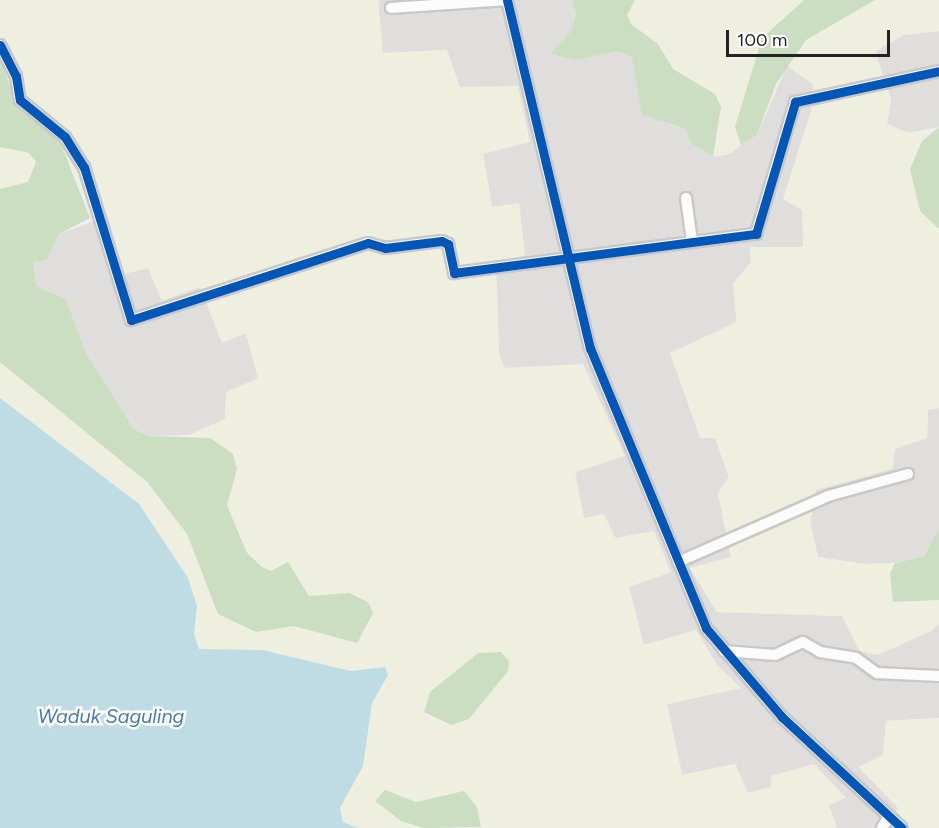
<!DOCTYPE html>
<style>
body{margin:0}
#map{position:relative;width:939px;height:828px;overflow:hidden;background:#f0eeeb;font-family:Figtree,sans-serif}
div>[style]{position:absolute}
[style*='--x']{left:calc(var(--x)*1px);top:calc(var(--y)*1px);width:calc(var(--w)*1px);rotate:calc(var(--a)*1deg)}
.residential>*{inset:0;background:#dfdedc}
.farmland>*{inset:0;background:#efefdf}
.forest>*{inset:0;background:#cbdec1}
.water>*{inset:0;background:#bfdbe3}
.roads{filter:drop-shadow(2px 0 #c9c8c7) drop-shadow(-2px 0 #c9c8c7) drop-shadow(0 2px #c9c8c7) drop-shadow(0 -2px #c9c8c7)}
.street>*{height:10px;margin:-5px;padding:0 5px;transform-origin:5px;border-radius:5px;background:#fdfcfc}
.cycleway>*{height:9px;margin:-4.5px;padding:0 4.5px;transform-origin:4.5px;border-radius:4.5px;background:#0057b8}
span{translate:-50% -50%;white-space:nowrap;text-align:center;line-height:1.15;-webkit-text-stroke:5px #fff;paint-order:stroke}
.water-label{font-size:20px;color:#4a7aab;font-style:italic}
.scale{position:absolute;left:726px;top:30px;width:164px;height:27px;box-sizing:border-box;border:3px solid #222;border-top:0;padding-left:8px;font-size:18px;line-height:21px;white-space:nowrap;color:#222;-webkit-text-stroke:4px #fff;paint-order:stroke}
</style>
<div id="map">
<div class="residential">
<div style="clip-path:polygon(378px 0,572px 0,576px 14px,571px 31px,550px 54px,575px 60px,619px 51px,632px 58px,638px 90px,662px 122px,686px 129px,690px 143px,713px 157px,757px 135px,787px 66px,813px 84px,803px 247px,750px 247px,751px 262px,733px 284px,737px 322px,715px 437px,729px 477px,718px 493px,731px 557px,690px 568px,717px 612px,842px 616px,931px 631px,939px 623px,939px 718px,886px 721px,898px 808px,888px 828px,837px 828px,829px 805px,845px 797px,772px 787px,747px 793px,735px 764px,682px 775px,667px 704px,740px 688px,717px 665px,696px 630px,644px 646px,629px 587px,671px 572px,584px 518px,577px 491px,575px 472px,624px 456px,505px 368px,499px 355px,496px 263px,525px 255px,519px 204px,492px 208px,483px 154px,447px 50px,382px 53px)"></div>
<div style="clip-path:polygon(939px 31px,939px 127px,908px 133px,887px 124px,891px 99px,875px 52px,903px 35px)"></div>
<div style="clip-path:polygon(108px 216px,124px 274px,148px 267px,200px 287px,222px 342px,246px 333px,258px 378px,225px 419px,189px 435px,148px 436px,133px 428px,85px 351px,66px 299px,36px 286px,33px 263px,47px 260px,59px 234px)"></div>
<div style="clip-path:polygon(939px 408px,939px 527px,924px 556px,879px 566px,818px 557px,810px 522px,816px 490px,892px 469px,895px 448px,927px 438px,928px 410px)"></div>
</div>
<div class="farmland">
<div style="clip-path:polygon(evenodd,0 0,378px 0,383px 53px,447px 50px,459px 87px,518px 86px,530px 142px,483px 154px,492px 207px,519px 203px,525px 255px,496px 263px,499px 355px,505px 368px,583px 364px,625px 456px,575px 472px,584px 518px,604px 514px,615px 538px,654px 531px,671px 572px,629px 587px,643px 645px,696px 630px,717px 665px,741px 688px,667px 704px,682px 775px,735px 764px,748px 793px,771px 787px,771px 776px,814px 764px,846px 798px,829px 805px,837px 828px,479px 828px,437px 796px,416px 802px,376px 801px,401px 821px,424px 828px,358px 828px,343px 822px,340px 808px,363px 766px,372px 703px,388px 675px,379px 666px,342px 670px,262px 650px,199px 649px,194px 635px,197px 606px,188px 578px,139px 504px,0 398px,0 362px,127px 461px,187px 534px,218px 614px,255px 632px,294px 626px,322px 630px,352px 645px,359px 639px,368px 622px,309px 596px,301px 579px,279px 565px,271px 571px,262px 567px,247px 553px,227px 505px,237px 469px,210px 438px,189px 435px,225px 419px,226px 392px,258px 378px,246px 333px,222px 343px,200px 287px,162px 301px,148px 268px,124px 274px,108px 216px,90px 218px,59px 139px,10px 91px,0 57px,0 0,478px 653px,502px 679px,451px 725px,432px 720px,424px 712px,478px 653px)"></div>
<div style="clip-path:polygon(635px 0,804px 0,776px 24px,756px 57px,755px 76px,735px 127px,741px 145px,730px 154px,713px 157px,719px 139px,689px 81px,666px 62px,658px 44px,631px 24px,627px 15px)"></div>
<div style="clip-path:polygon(875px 0,939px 0,939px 31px,903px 35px,875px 52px,891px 99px,887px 124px,908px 133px,928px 132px,910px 169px,920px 211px,939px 229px,939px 408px,928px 410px,927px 438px,895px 449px,892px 469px,816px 490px,810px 522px,818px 557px,843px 564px,895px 563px,889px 582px,902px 605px,939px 600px,939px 623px,931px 631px,878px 655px,860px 652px,842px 616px,717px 612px,690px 568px,731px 557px,718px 493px,729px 477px,715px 438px,700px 438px,670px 353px,737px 322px,733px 284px,751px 262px,750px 247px,803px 247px,802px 210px,783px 199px,811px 111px,813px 84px,787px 66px,806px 40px)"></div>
<div style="clip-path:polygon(0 147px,30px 153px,36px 162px,28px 182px,0 189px)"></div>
<div style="clip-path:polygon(939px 718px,939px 828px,888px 828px,898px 808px,858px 767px,883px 755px,886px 721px)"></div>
</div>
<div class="forest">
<div style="clip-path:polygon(572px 0,635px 0,627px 15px,631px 24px,658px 44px,673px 69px,715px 94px,721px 107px,713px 157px,690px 143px,686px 129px,642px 115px,632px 58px,619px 51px,575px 60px,550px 54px,571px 31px,576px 14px)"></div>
<div style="clip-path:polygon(804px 0,875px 0,806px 40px,776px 84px,757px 135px,741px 145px,735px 127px,762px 38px)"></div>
<div style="clip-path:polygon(0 57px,15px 100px,59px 139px,90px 218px,59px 234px,47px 260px,33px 263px,36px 286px,66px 299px,85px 351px,133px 428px,148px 436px,210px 438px,233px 454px,237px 469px,227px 505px,247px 553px,262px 567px,271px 571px,288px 562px,309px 596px,349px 593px,368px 602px,373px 613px,357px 643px,294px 626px,256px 632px,218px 614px,187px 534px,147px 482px,0 362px,0 189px,28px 182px,36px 162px,29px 153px,0 147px)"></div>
<div style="clip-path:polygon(939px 127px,939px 229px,920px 211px,910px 169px,922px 141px)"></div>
<div style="clip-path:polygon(939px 527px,939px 600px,893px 602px,890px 573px,895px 563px,924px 556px)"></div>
<div style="clip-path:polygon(501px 652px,509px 661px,508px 671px,469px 719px,451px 725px,424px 712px,430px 692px,478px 653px)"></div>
<div style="clip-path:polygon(385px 790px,416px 802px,464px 791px,477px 807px,481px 827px,424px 828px,401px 821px,375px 801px)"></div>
</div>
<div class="water">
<div style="clip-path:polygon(0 398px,139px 504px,188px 578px,197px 606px,194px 635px,199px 649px,262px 650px,351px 671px,385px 667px,388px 675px,372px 703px,363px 766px,340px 808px,343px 822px,358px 828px,0 828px)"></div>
</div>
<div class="roads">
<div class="street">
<div style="--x:507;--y:0;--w:358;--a:76.6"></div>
<div style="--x:590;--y:348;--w:303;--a:67.5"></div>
<div style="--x:706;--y:628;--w:117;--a:49.5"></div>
<div style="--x:782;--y:717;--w:163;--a:42.8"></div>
<div style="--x:391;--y:8;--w:116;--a:-3.9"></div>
<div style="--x:0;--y:45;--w:35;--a:63"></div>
<div style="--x:16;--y:76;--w:24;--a:81"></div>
<div style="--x:20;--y:100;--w:58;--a:39.4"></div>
<div style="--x:65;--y:137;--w:36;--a:58"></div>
<div style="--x:84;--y:167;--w:160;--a:72.9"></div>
<div style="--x:131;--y:320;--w:249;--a:-18"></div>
<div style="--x:368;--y:243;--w:18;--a:16"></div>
<div style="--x:385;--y:248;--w:57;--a:-7"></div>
<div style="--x:442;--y:241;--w:7;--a:27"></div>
<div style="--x:448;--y:244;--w:30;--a:78"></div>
<div style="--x:454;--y:273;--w:305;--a:-7.4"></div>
<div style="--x:756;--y:234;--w:138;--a:-73.5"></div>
<div style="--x:795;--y:102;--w:147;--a:-12.1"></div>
<div style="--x:686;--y:198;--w:43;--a:82.1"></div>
<div style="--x:678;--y:562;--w:164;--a:-23.7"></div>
<div style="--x:828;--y:496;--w:83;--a:-15.4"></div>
<div style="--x:724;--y:651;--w:51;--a:4.5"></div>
<div style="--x:775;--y:655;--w:31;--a:-25"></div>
<div style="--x:803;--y:642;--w:20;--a:30"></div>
<div style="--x:820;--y:652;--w:36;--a:9"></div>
<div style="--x:856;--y:658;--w:26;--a:36"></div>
<div style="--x:877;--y:673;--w:62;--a:2.8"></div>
<div style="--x:882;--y:828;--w:14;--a:-60"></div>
</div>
</div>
<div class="cycleway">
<div style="--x:507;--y:0;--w:358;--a:76.6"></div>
<div style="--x:590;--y:348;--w:303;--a:67.5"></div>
<div style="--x:706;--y:628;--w:117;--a:49.5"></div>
<div style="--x:782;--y:717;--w:163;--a:42.8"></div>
<div style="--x:0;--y:45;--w:35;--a:63"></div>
<div style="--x:16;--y:76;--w:24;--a:81"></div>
<div style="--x:20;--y:100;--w:58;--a:39.4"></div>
<div style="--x:65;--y:137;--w:36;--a:58"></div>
<div style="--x:84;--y:167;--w:160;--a:72.9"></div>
<div style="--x:131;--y:320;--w:249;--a:-18"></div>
<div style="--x:368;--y:243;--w:18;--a:16"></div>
<div style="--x:385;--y:248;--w:57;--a:-7"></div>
<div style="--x:442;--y:241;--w:7;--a:27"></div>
<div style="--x:448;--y:244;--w:30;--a:78"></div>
<div style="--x:454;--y:273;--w:305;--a:-7.4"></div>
<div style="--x:756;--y:234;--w:138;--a:-73.5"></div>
<div style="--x:795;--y:102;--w:147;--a:-12.1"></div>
</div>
<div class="water-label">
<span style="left:111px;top:716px">Waduk Saguling</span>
</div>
<div class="scale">100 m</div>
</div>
